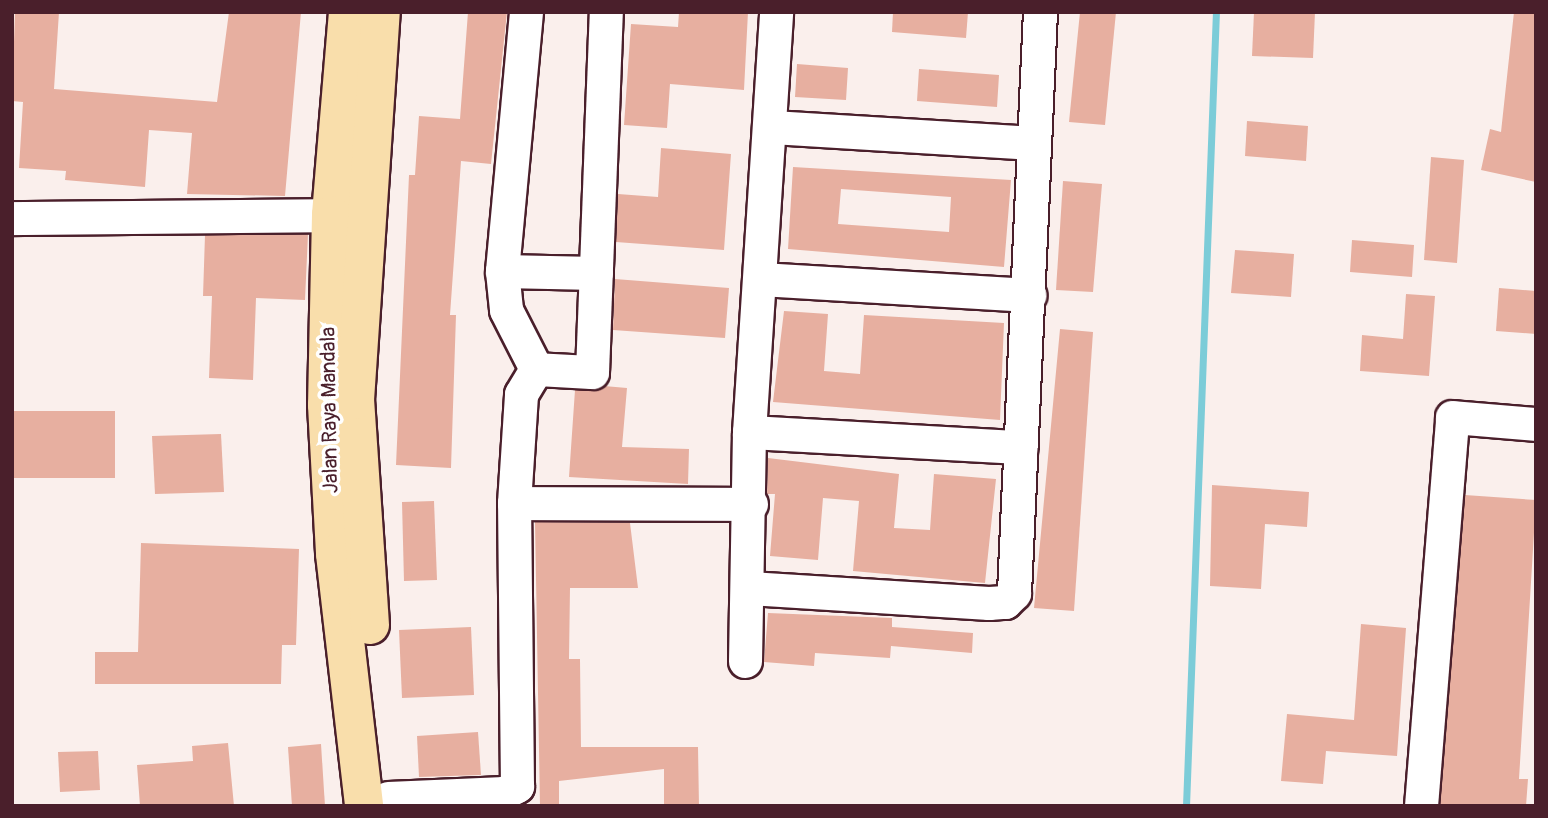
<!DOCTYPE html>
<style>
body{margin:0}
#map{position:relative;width:1548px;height:818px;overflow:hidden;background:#faefec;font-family:Pangolin,sans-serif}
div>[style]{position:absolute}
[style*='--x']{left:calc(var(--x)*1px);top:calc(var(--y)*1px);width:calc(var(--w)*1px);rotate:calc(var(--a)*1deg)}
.stream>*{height:7px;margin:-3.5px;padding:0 3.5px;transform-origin:3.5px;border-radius:3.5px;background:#7cccd8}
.building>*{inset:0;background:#e7afa0}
.roads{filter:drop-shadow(2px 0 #4a1f2b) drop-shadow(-2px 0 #4a1f2b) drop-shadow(0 2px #4a1f2b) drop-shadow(0 -2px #4a1f2b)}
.minor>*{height:33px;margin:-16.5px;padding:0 16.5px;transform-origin:16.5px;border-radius:16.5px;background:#fff}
.highway>*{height:38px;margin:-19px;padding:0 19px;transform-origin:19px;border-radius:19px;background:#f9deab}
span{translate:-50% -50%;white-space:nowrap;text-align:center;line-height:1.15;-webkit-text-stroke:7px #fff;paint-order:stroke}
.street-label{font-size:21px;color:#4a1f2b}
.frame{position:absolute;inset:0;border:14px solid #4a1f2b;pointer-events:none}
</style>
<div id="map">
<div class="stream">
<div style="--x:1186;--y:806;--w:795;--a:-87.84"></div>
</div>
<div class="building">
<div style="clip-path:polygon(15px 12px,59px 12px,54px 89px,217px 102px,229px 12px,301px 12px,285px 196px,187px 194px,192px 133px,149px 130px,145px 187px,65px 180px,66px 171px,19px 168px,23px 102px,12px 101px)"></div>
<div style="clip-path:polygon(468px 12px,507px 12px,491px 164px,461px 161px,450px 315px,456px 315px,451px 468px,396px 465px,409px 175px,415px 175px,419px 116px,460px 119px)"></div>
<div style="clip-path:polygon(679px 12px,748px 12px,744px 90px,670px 84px,667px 128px,624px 125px,631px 24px,678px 27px)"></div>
<div style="clip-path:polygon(893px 12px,968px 12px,966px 38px,892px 32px)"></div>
<div style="clip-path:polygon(1080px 12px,1116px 12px,1105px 125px,1069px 122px)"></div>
<div style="clip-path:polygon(1254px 12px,1315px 12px,1313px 58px,1252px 56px)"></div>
<div style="clip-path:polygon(1514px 12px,1536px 12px,1536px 182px,1481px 170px,1490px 129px,1501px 132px)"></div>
<div style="clip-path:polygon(797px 64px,848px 68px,846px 100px,795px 97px)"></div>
<div style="clip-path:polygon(919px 69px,999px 75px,997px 107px,917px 101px)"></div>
<div style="clip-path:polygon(1247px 121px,1308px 126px,1306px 161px,1245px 156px)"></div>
<div style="clip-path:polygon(661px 148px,731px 154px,724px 250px,616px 242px,618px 194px,658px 197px)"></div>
<div style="clip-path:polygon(1431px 157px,1464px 160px,1457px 263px,1424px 260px)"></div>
<div style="clip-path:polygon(evenodd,793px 167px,1011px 180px,1004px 267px,788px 249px,793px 167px,841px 189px,951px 197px,949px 232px,838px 224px,841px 189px)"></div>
<div style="clip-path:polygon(1063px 181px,1102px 184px,1093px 292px,1056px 290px)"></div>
<div style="clip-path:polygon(308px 234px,305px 300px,256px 298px,253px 380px,209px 378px,212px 296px,203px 296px,205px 235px)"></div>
<div style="clip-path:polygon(1352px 240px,1414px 245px,1412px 277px,1350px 272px)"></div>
<div style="clip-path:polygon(1235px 250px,1294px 254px,1291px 297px,1231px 293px)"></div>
<div style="clip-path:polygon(615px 279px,729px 288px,725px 338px,613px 330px)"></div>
<div style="clip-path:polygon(1499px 288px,1536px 291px,1536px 334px,1496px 331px)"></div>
<div style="clip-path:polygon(1406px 294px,1435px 296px,1429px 376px,1360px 371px,1362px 335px,1403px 339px)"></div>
<div style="clip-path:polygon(784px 311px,828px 314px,824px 371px,860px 374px,864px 315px,1004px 323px,1000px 420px,773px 402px)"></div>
<div style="clip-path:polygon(1060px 329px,1093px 332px,1074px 611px,1034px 608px)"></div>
<div style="clip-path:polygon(604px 386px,627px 388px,622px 447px,689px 449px,688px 484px,569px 477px,575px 390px)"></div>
<div style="clip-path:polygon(12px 411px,115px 411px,115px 478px,12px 478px)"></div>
<div style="clip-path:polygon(221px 434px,224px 492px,155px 494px,152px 436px)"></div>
<div style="clip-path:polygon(768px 458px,899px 474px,894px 528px,930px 530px,934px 474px,996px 479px,985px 583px,853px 571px,859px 501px,823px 498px,818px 560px,770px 556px,775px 494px,767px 494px)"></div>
<div style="clip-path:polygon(1212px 485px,1309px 492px,1307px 527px,1265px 524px,1261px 589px,1210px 586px)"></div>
<div style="clip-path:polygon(1465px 495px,1536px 500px,1519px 779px,1528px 779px,1526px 806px,1440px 806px)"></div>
<div style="clip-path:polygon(434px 501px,437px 580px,404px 581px,402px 502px)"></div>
<div style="clip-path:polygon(535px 522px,630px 523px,638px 588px,570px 588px,569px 659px,580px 659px,581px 747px,698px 747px,699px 806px,664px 806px,664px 769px,559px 781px,559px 806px,540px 806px)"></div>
<div style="clip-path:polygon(141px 543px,299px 549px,296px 645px,282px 645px,281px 684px,95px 684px,95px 652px,138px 652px)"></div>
<div style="clip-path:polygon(768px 613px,892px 618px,892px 627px,973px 633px,972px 653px,891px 646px,890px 658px,815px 653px,814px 666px,764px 662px)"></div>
<div style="clip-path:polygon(1361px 624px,1406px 628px,1397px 756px,1326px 751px,1323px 784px,1281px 781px,1287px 714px,1354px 720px)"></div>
<div style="clip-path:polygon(471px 627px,474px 695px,402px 698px,399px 630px)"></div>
<div style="clip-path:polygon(478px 732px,481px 775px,419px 777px,417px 736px)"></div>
<div style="clip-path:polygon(228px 743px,234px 806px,140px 806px,137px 765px,193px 761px,192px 746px)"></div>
<div style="clip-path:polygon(321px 744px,325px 806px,292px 806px,288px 747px)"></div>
<div style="clip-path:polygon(98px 751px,100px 790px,60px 792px,58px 752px)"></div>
</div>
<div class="roads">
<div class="minor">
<div style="--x:526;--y:12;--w:260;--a:95.3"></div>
<div style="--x:502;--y:271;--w:94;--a:1.2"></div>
<div style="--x:772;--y:127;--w:262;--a:3.5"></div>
<div style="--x:12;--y:218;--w:319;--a:-0.5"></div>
<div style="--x:502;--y:271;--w:39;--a:84"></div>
<div style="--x:506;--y:310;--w:66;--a:63"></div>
<div style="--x:760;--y:279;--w:270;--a:3.4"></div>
<div style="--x:749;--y:432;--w:272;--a:3.2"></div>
<div style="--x:514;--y:503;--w:237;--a:0.2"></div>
<div style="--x:749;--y:588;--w:240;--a:3.6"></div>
<div style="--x:989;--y:603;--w:16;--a:-4"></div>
<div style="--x:1005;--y:602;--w:13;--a:-45"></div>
<div style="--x:1014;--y:593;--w:582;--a:-87.44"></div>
<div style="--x:745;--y:661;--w:229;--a:-89"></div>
<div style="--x:749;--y:432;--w:421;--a:-86.3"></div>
<div style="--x:388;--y:798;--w:116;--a:-2.5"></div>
<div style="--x:504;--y:793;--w:15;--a:-28"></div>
<div style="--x:517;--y:786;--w:283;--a:-90.6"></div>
<div style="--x:514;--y:503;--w:109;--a:-86.3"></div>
<div style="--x:521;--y:394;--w:29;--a:-59"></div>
<div style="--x:536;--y:369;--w:56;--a:3.1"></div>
<div style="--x:592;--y:372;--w:360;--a:-87.8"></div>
<div style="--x:1421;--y:806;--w:390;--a:-85.4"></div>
<div style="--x:1452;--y:417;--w:84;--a:4.8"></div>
</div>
<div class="highway">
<div style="--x:348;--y:12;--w:204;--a:94.8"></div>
<div style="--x:331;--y:215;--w:190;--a:91.2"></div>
<div style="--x:327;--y:405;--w:149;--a:86.9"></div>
<div style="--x:335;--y:554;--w:254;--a:83.4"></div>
<div style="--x:370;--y:625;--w:225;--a:-93.8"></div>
<div style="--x:355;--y:400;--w:389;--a:-86.2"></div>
</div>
</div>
<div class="street-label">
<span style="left:330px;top:410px;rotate:-91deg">Jalan Raya Mandala</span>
</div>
<div class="frame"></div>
</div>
